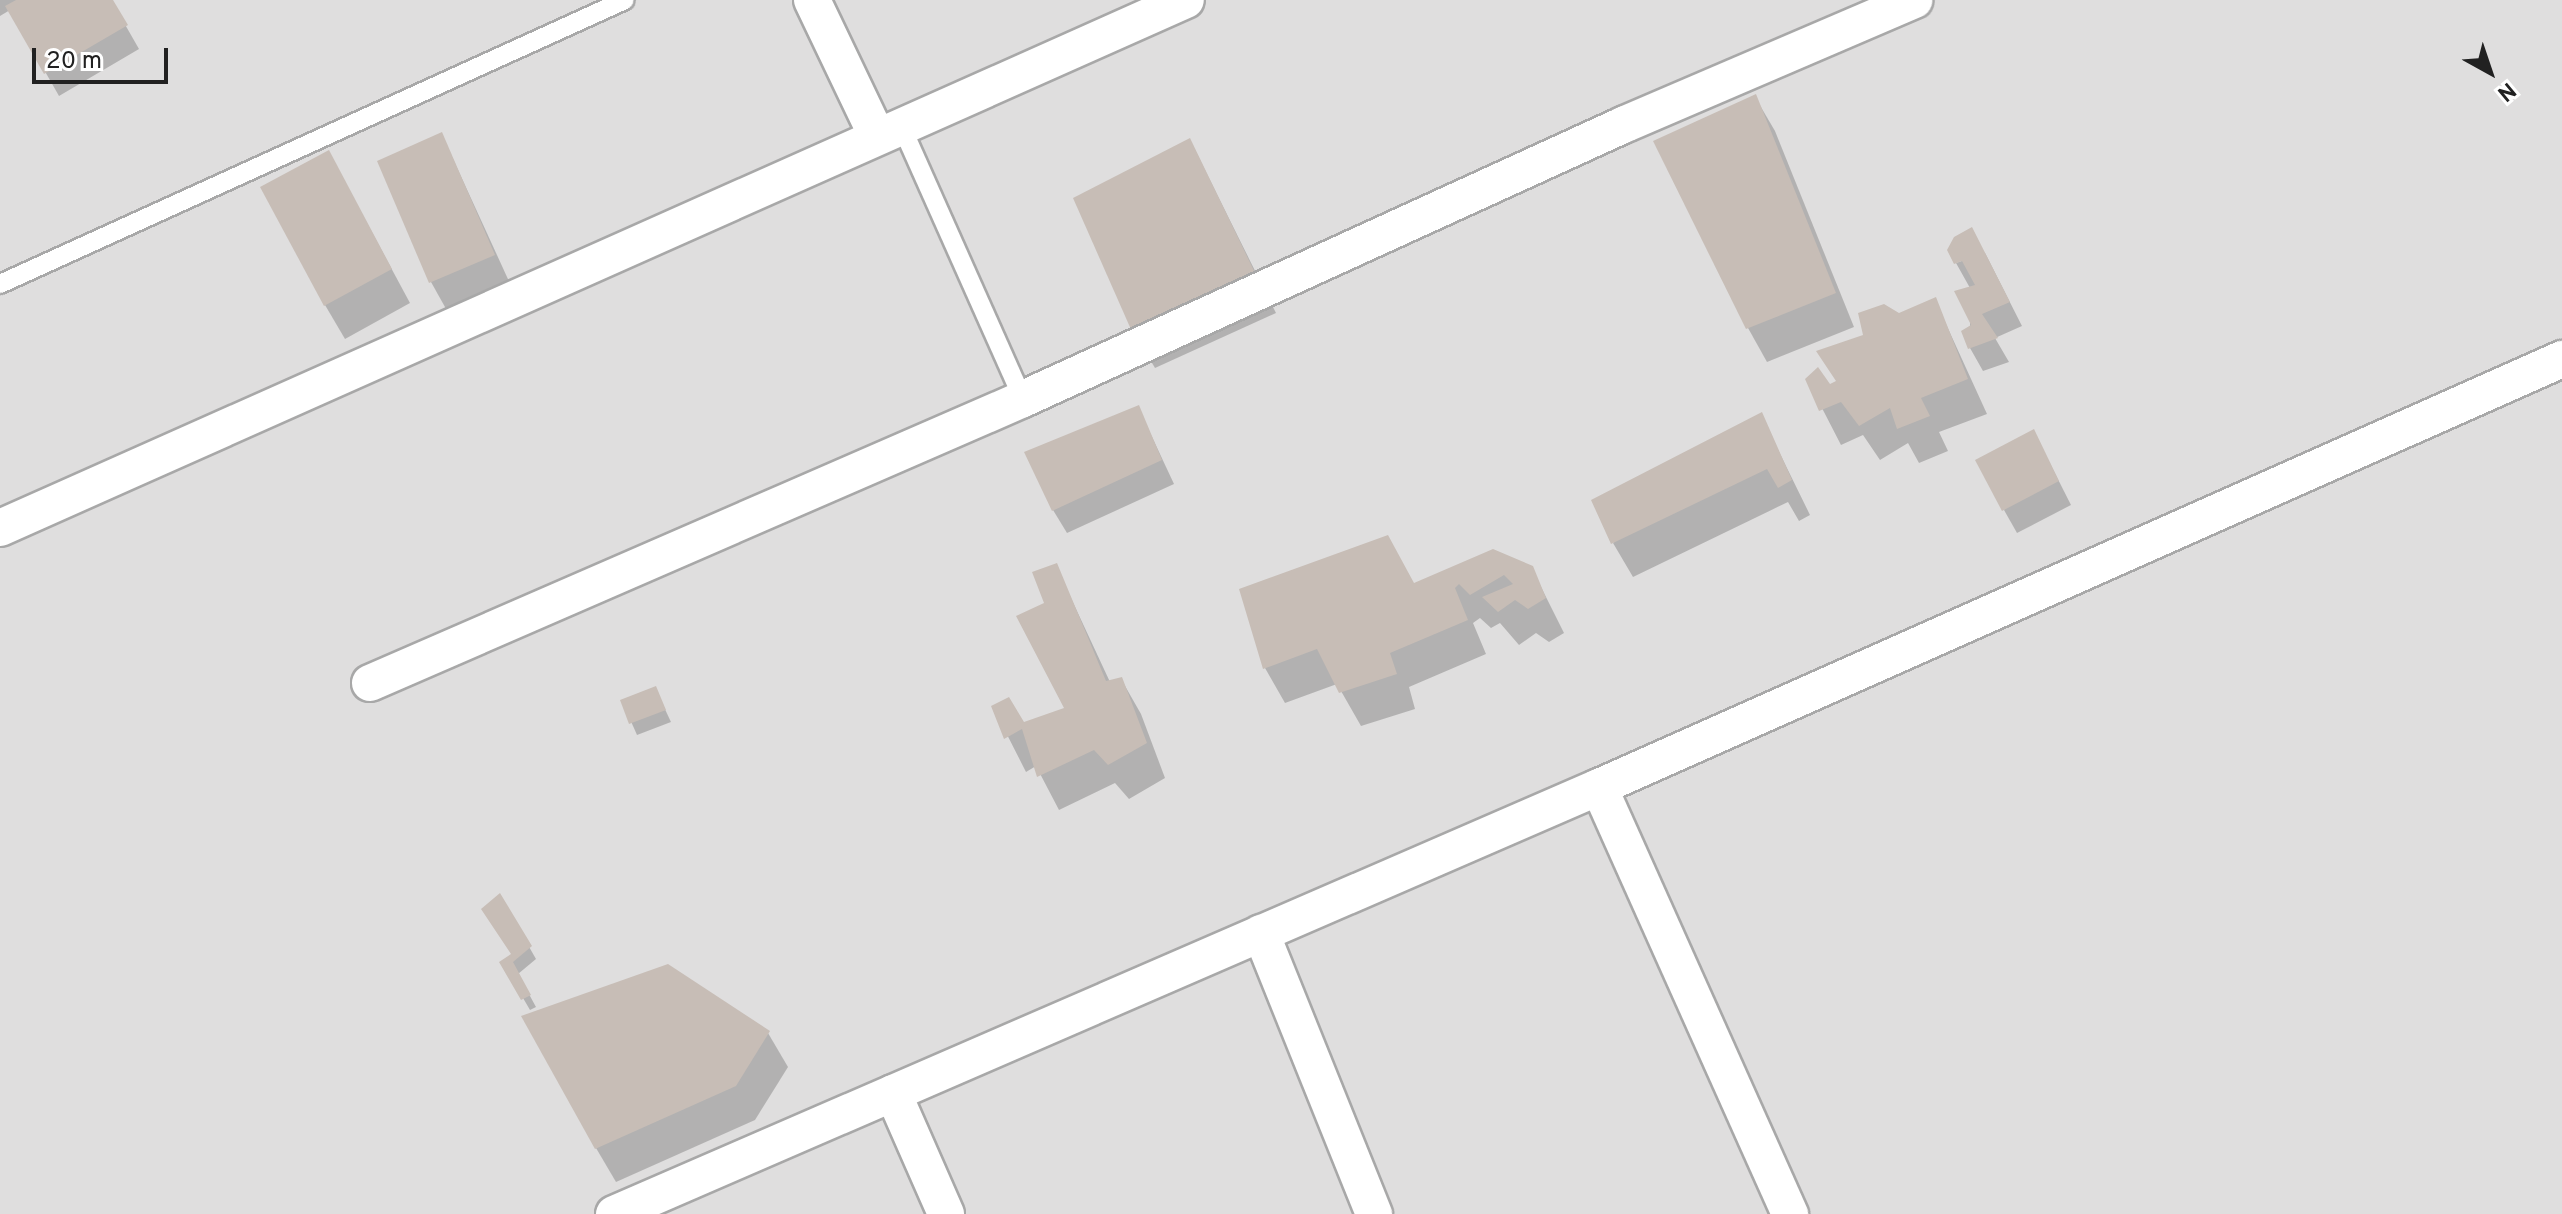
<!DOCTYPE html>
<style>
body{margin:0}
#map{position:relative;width:2562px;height:1214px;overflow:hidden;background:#f2eee7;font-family:Overpass,sans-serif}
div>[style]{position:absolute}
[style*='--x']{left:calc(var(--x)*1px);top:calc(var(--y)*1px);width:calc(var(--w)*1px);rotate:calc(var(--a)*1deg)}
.residential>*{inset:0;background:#dfdede}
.shadow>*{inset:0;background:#0003}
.building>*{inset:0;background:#c7bdb6}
.roads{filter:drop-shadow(2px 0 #a8a8a8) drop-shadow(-2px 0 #a8a8a8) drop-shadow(0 2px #a8a8a8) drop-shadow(0 -2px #a8a8a8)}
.service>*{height:18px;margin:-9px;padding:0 9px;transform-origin:9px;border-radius:9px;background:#fff}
.minor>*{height:36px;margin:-18px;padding:0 18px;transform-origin:18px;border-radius:18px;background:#fff}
span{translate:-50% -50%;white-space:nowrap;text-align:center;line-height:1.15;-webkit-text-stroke:8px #fff;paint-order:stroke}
.north{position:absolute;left:2450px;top:32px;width:80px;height:80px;-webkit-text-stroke:6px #fff;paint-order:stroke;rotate:140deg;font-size:22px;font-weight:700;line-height:32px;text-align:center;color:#212121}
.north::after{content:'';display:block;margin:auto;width:28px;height:36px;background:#212121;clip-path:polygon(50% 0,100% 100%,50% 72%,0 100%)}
.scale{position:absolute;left:32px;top:48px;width:136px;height:36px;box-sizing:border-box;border:4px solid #212121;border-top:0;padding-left:10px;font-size:24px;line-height:28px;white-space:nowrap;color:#212121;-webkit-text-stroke:6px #fff;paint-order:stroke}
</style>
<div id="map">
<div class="residential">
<div style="clip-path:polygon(0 0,2562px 0,2562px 1214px,0 1214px)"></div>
</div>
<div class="shadow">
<div style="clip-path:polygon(0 0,111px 0,139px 49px,59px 96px,10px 10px,0 16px)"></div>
<div style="clip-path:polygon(1755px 97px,1775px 131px,1854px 327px,1767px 362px,1748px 328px)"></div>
<div style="clip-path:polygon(442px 135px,513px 290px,450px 316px,431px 282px)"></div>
<div style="clip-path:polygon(1190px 140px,1276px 313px,1155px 368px,1135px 334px)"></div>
<div style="clip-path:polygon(347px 186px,410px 303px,345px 339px,325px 305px)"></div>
<div style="clip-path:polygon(1985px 253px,2022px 326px,1995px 338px,2009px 362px,1983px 371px,1970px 348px,1970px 288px,1956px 263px)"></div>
<div style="clip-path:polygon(1935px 300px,1987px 414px,1939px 432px,1948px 451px,1919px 463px,1908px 443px,1880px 460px,1863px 435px,1841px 445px,1807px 379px,1830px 386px,1837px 383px,1866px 336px)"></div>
<div style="clip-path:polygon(1138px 407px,1174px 484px,1067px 533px,1053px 510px)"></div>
<div style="clip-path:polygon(1761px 415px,1810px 515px,1799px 521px,1788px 502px,1633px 577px,1613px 543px)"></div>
<div style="clip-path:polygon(2034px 432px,2071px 505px,2017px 533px,2004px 510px)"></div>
<div style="clip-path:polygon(1056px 566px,1110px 682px,1121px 679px,1141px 714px,1165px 778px,1129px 799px,1115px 783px,1059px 810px,1036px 766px,1026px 772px,993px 707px,1023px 724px,1067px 709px,1046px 605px)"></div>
<div style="clip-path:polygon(1531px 567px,1564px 633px,1549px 642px,1536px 633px,1519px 645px,1500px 623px,1491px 628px,1480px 618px,1473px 623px,1486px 654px,1409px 687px,1415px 709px,1361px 726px,1337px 684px,1285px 703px,1265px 668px,1242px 590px,1414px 585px)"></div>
<div style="clip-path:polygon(655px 688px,671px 722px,637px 735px,622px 701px)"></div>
<div style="clip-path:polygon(500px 896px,536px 959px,518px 974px,536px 1007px,530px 1010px,502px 962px,513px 955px)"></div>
<div style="clip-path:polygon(768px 1033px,788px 1067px,755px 1120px,616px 1182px,596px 1148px)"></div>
</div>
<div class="building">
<div style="clip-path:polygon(16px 0,113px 0,128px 25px,44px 74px,5px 6px)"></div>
<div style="clip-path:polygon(1756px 94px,1836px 293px,1746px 329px,1653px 141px)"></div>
<div style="clip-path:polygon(442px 132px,495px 255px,429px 283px,377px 161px)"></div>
<div style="clip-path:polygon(1190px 138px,1258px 279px,1133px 334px,1073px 198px)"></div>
<div style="clip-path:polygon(329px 150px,392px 269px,324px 306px,260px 187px)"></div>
<div style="clip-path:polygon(1972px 227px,2010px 302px,1982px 314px,1998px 338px,1968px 349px,1961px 331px,1971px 325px,1954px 291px,1975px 285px,1962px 261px,1954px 264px,1947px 250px,1954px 237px)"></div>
<div style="clip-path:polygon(1936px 297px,1968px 379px,1921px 398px,1930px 416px,1897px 429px,1890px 408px,1859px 426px,1841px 402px,1819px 411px,1805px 379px,1818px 367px,1830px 384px,1836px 381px,1816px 351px,1863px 335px,1858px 313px,1884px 304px,1899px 313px)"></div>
<div style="clip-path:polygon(1139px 405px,1162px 460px,1052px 511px,1024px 452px)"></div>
<div style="clip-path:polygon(1762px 412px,1792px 480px,1778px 488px,1767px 469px,1611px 544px,1591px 500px)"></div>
<div style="clip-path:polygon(2034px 429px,2059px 481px,2002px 511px,1975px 460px)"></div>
<div style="clip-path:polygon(1388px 535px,1414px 583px,1493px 549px,1533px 566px,1546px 598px,1528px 609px,1515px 600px,1498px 612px,1482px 597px,1513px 584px,1504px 575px,1470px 595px,1459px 584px,1455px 588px,1468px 620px,1390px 653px,1397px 674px,1339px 693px,1317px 649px,1263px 669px,1239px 589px)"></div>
<div style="clip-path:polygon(1057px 563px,1106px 681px,1122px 677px,1147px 743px,1108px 765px,1094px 750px,1037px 777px,1022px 729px,1004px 739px,991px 706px,1009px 697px,1024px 722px,1064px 708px,1016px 616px,1044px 603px,1032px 572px)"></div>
<div style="clip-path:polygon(656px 686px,666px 710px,629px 724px,620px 700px)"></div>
<div style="clip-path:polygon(500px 893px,532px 946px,513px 962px,531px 995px,521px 1000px,499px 962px,511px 954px,481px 909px)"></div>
<div style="clip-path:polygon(668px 964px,770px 1031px,736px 1086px,595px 1149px,521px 1016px)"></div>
</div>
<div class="roads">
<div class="service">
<div style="--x:900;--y:123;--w:302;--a:66"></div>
<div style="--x:0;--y:284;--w:686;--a:-24.44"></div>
</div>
<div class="minor">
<div style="--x:812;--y:0;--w:148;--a:64.5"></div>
<div style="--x:0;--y:528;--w:1298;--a:-24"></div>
<div style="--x:370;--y:683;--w:712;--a:-23.5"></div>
<div style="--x:1023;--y:399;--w:660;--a:-24.54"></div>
<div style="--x:1623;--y:125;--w:317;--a:-23.2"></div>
<div style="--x:1599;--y:787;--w:468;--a:65.9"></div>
<div style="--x:1261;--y:933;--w:303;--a:68.1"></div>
<div style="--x:893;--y:1093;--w:132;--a:66.3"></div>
<div style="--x:614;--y:1214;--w:1074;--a:-23.44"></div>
<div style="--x:1599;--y:787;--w:1054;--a:-23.96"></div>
</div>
</div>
<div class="north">N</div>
<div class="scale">20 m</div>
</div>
